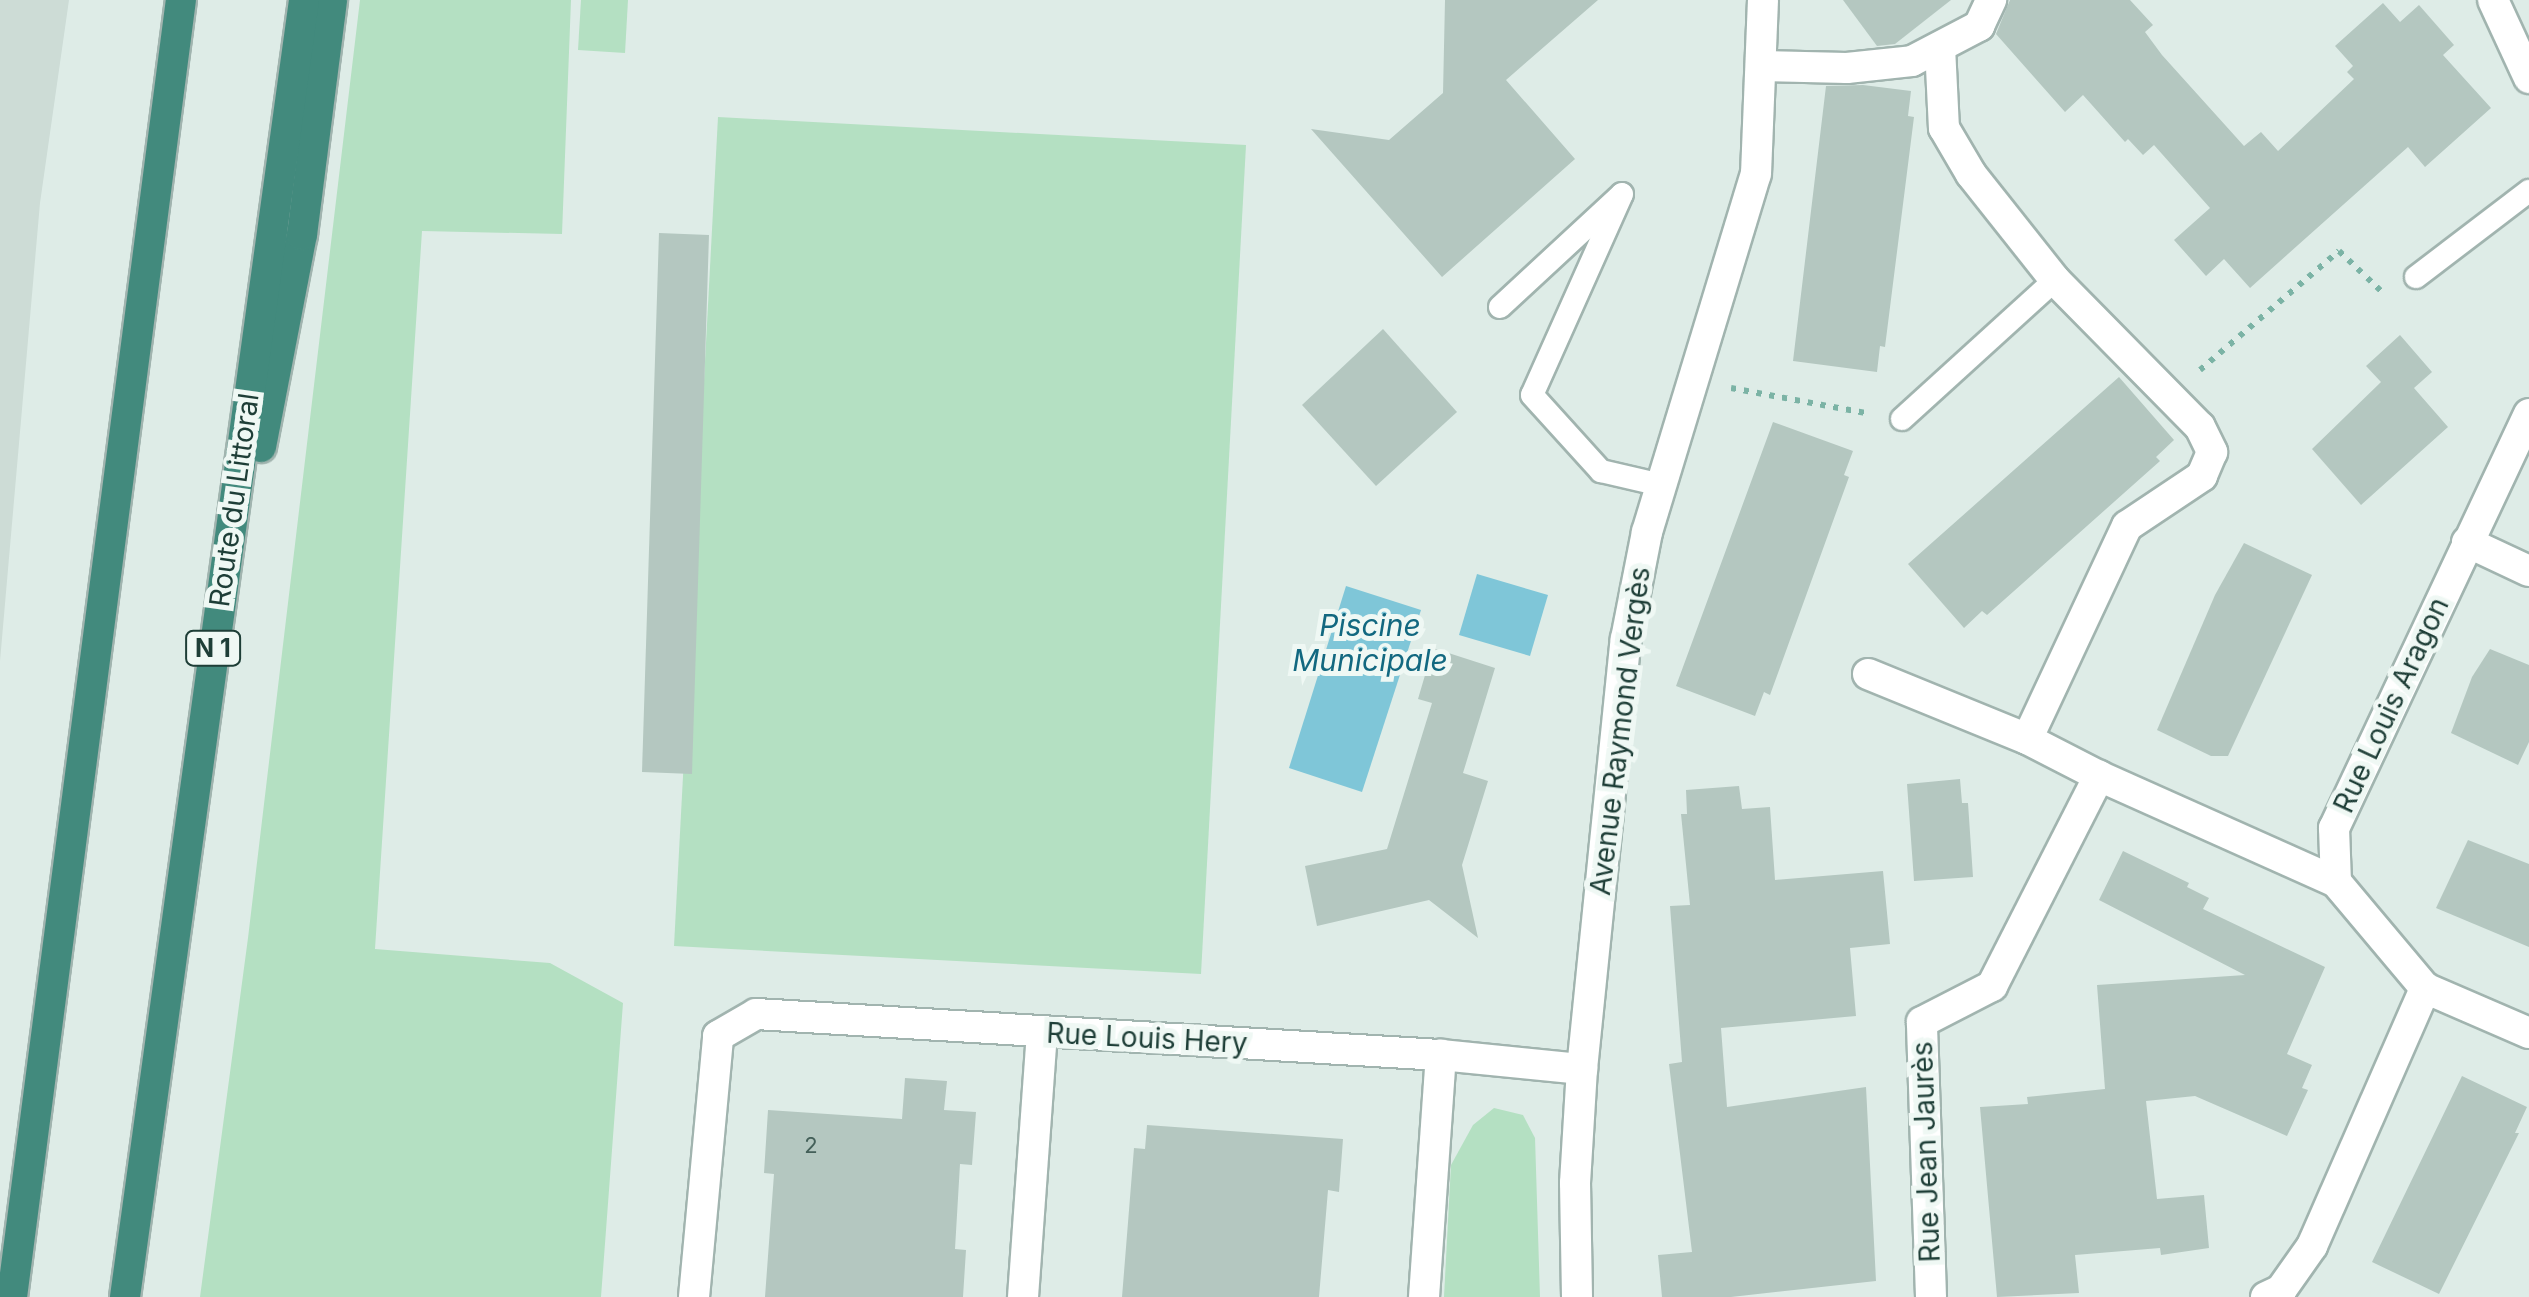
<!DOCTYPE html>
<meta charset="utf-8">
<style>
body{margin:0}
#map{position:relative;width:2529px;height:1297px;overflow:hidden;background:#deece7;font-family:Inter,sans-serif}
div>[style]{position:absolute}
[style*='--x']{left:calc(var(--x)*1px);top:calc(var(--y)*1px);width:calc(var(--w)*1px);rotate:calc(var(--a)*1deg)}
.built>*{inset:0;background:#cddcd6}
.green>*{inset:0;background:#b4e0c2}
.water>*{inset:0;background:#7fc6d8}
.building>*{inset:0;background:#b4c7c0}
.path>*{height:6px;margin-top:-3px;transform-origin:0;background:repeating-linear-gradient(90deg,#7bb3a5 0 5px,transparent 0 13px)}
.roads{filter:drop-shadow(2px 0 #a1b4af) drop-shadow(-2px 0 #a1b4af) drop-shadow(0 2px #a1b4af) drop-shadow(0 -2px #a1b4af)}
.service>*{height:22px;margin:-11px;padding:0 11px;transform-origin:11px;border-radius:11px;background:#fff}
.minor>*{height:30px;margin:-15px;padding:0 15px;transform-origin:15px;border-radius:15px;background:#fff}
.trunk>*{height:30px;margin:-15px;padding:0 15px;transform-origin:15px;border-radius:15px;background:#428a7d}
span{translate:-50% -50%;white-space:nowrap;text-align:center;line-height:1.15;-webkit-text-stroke:10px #eff8f4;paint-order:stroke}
.number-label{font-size:22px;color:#446059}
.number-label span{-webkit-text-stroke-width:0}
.shield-label span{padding:2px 8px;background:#eff8f4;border:2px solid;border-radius:8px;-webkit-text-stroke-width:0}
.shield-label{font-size:25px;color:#1e3e37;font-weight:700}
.street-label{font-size:28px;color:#1e3e37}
.water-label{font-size:30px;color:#126880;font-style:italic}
</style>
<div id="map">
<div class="built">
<div style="clip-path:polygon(0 0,69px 0,40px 203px,0 661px)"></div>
</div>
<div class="green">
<div style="clip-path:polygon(360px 0,571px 0,562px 234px,422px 231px,375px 949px,550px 963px,623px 1003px,601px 1297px,200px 1297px,248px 938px)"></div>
<div style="clip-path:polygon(581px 0,628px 0,625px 53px,578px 50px)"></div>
<div style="clip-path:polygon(718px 117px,1246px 145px,1201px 974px,674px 946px)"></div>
<div style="clip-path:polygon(1494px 1108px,1523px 1115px,1535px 1138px,1540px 1297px,1444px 1297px,1451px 1165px,1473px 1125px)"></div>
</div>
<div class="water">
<div style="clip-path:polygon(1477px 574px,1548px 595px,1530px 656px,1459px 635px)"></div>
<div style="clip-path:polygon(1346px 586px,1421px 610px,1362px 792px,1289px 768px)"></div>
</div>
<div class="building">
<div style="clip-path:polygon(1445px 0,1598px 0,1506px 80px,1575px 159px,1442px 277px,1311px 129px,1389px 140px,1443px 93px)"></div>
<div style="clip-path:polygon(1843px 0,1951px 0,1895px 44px,1877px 46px)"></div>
<div style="clip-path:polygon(2010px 0,2130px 0,2153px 25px,2145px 32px,2162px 55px,2244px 146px,2261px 132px,2278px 151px,2354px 79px,2347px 72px,2353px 66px,2335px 46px,2383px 3px,2400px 22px,2419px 5px,2454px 45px,2443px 55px,2491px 108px,2425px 167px,2408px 147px,2250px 288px,2224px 259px,2206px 276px,2174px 240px,2210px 208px,2154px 145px,2143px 155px,2128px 139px,2125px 142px,2083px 95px,2065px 112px,1996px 34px)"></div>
<div style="clip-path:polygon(1863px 85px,1911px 91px,1908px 116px,1914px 117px,1885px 347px,1880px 346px,1877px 372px,1793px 361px,1826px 86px)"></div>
<div style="clip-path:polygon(659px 233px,709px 235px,692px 774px,642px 772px)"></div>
<div style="clip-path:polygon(1383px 329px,1457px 412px,1376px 486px,1302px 405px)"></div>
<div style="clip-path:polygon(2400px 335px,2432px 372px,2414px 388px,2448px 427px,2361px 505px,2312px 449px,2381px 382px,2366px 366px)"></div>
<div style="clip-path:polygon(2119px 377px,2174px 440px,2156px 457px,2160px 461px,1987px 615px,1982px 611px,1964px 628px,1908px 564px)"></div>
<div style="clip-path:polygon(1773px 422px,1853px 451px,1844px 475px,1849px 477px,1770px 695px,1764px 692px,1755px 716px,1676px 686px)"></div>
<div style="clip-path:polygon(2244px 543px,2312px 575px,2228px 756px,2211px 756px,2157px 730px,2215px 595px)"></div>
<div style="clip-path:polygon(1433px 648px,1495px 668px,1463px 773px,1488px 781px,1462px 865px,1478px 938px,1429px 900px,1317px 926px,1305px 866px,1387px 849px,1432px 703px,1418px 699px)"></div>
<div style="clip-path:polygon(2490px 649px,2529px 665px,2529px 742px,2518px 765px,2451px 733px,2472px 677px)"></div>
<div style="clip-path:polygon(1960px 779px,1962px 803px,1968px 803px,1973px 877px,1914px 881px,1907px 784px)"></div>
<div style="clip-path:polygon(1739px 786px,1742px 809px,1770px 807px,1775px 880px,1883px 871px,1890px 944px,1850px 948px,1856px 1016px,1721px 1028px,1727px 1107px,1866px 1087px,1876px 1281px,1731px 1297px,1662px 1297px,1658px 1255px,1692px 1252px,1669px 1064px,1682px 1062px,1670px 906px,1690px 905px,1681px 814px,1687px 814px,1686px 790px)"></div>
<div style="clip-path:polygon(2468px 840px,2529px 864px,2529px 947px,2436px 908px)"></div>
<div style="clip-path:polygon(2123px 851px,2189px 883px,2187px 887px,2209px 898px,2203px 909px,2325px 967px,2287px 1054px,2312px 1065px,2302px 1088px,2308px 1090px,2287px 1136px,2195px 1096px,2146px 1101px,2157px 1199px,2204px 1195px,2209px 1248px,2161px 1255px,2160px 1248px,2075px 1255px,2079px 1293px,1997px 1297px,1980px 1107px,2028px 1104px,2027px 1097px,2105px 1089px,2097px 985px,2245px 975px,2099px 900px)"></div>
<div style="clip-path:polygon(2462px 1076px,2527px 1107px,2515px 1133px,2519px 1133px,2439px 1294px,2372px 1262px)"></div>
<div style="clip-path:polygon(905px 1078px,947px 1081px,944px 1110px,976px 1112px,972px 1165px,960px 1164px,955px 1249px,966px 1250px,963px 1297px,765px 1297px,774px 1174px,764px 1173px,768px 1110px,902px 1119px)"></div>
<div style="clip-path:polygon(1147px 1125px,1343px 1139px,1339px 1192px,1328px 1190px,1319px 1297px,1122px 1297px,1134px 1148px,1145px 1149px)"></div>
</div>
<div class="path">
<div style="--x:2200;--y:370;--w:183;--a:-40.6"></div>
<div style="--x:2339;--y:251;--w:59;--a:43.6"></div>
<div style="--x:1731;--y:388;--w:137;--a:10.5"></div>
</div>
<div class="roads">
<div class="service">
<div style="--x:2416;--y:277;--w:142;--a:-37.3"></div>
<div style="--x:1500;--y:307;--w:166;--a:-42.8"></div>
<div style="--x:1622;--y:194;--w:220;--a:114.1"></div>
<div style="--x:1532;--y:395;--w:103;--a:47.8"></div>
<div style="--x:1601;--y:471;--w:62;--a:13.1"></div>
<div style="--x:1902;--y:419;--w:207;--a:-42.3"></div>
</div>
<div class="minor">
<div style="--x:2493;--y:0;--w:86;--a:65.2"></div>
<div style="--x:1940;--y:47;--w:81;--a:87.2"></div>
<div style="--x:1944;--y:128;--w:53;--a:59.6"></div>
<div style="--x:1971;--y:174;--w:135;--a:51.6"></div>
<div style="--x:2055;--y:280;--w:206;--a:45.4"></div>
<div style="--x:2200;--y:427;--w:28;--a:64"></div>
<div style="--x:2212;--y:452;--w:26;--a:113"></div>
<div style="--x:2202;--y:476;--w:90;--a:146.3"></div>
<div style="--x:2127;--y:526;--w:235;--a:115.1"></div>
<div style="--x:1762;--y:66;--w:85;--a:1.3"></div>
<div style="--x:1847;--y:68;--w:65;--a:-6.1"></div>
<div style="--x:1912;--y:61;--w:76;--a:-27.6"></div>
<div style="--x:1979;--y:26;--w:29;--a:-65"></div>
<div style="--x:2529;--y:414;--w:458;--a:115.2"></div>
<div style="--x:2334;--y:828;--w:54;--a:87.9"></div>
<div style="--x:2336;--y:882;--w:138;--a:50"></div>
<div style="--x:2425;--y:988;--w:113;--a:23.4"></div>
<div style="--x:2467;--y:542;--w:68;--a:25.1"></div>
<div style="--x:1868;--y:674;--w:172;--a:22.2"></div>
<div style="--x:2027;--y:739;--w:81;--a:27.2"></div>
<div style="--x:2099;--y:776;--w:260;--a:24.1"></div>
<div style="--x:694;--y:1297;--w:262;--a:-84.7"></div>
<div style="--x:718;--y:1036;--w:44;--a:-30.1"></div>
<div style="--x:756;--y:1014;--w:686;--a:3.43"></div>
<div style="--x:1441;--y:1055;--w:142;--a:5.7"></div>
<div style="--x:1023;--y:1297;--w:266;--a:-85.9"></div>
<div style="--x:1424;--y:1297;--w:243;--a:-86"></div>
<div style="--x:1577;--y:1297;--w:114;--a:-91"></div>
<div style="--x:1575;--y:1183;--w:114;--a:-86.5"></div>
<div style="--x:1582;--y:1069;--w:432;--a:-84.2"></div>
<div style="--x:1626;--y:639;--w:109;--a:-78.9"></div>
<div style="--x:1647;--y:532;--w:374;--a:-73.1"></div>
<div style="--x:1756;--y:174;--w:174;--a:-87.7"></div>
<div style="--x:1931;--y:1297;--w:275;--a:-91.9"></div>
<div style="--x:1922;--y:1022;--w:79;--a:-27.2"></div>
<div style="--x:1992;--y:986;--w:236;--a:-63"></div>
<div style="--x:2266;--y:1297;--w:17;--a:-25"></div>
<div style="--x:2281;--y:1290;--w:54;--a:-54.8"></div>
<div style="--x:2312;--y:1246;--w:282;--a:-66.3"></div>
</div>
<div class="trunk">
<div style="--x:261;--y:447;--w:216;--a:-79.1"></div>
<div style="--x:302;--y:235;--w:237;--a:-82.7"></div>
<div style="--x:12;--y:1297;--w:1308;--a:-82.58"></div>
<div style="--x:125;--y:1297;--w:1309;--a:-82.14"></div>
</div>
</div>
<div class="number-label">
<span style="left:811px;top:1146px">2</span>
</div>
<div class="shield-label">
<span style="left:213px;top:648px">N 1</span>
</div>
<div class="street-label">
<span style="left:234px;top:500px;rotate:-82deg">Route du Littoral</span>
<span style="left:2391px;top:705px;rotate:-65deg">Rue Louis Aragon</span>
<span style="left:1620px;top:731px;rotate:-83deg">Avenue Raymond Vergès</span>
<span style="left:1147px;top:1038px;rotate:3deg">Rue Louis Hery</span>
<span style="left:1926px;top:1152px;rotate:-92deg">Rue Jean Jaurès</span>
</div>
<div class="water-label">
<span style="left:1370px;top:642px">Piscine<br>Municipale</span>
</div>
</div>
